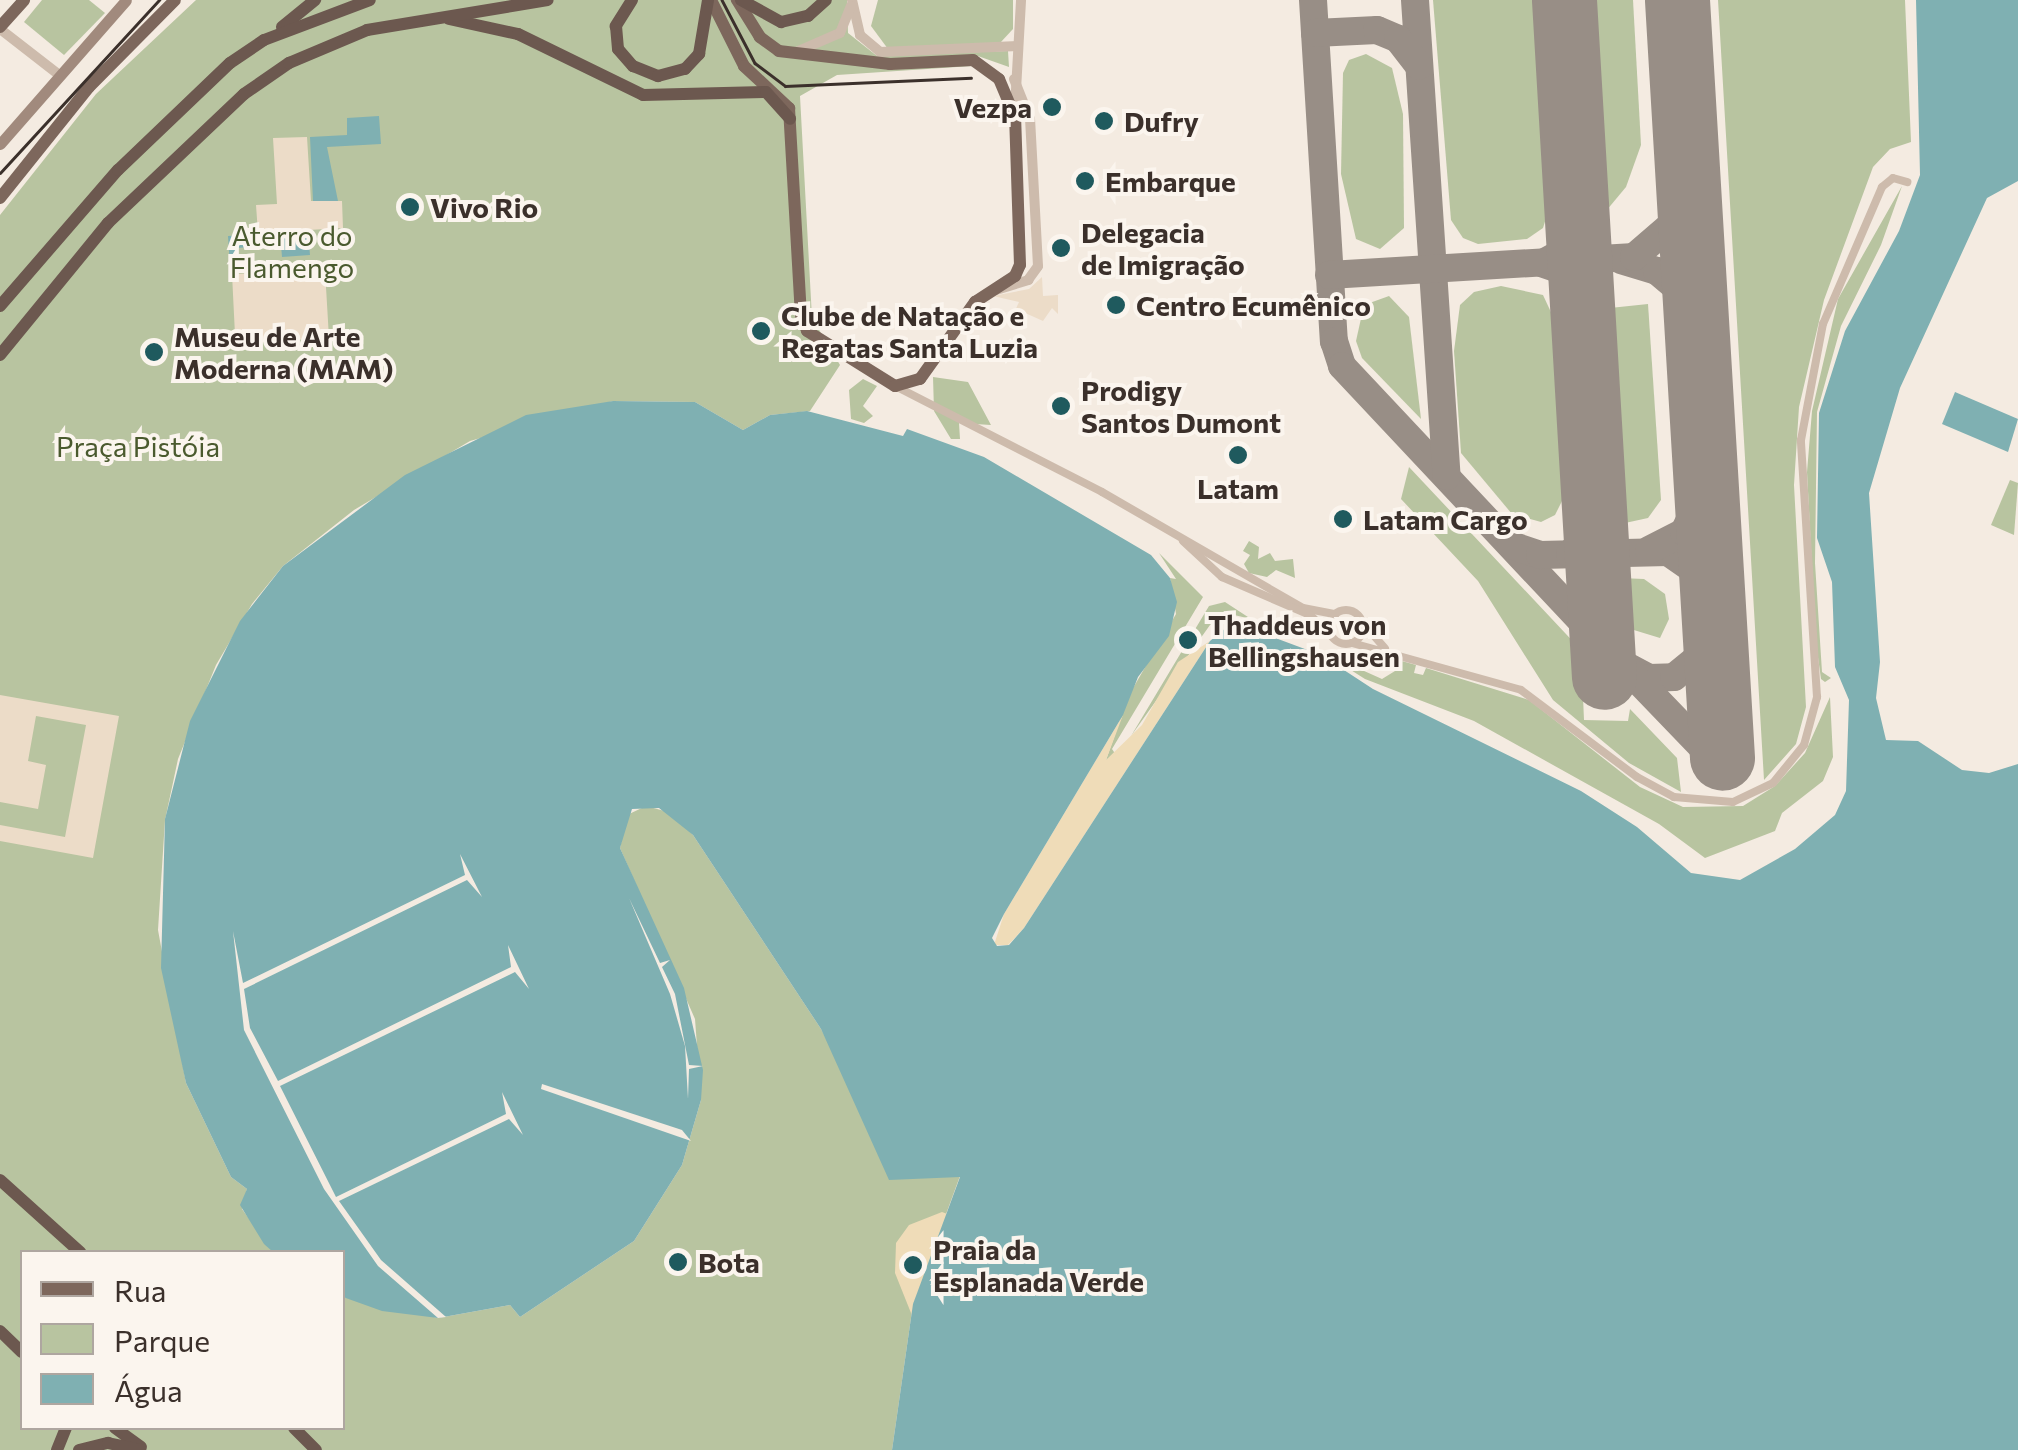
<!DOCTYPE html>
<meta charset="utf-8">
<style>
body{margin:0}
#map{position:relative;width:2018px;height:1450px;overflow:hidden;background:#f4ebe1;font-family:Commissioner,sans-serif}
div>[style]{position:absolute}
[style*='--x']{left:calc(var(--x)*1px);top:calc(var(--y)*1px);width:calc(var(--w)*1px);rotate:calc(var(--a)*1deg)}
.green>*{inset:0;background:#b8c4a0}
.sand>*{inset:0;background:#efdcb8}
.plaza>*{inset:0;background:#ecdcc8}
.water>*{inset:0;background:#7fb0b2}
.pier>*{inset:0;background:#f4ebe1}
.taxiway>*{height:28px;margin:-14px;padding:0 14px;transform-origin:14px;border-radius:14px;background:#988e86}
.runway>*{height:65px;margin:-32.5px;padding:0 32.5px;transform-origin:32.5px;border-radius:32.5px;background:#988e86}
.minor>*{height:8px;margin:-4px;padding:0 4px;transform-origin:4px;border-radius:4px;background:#cdbbac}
.minor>.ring{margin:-4px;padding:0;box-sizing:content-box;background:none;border:8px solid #cdbbac;border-radius:50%}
.tertiary>*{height:10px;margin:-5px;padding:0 5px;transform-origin:5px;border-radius:5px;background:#cdbbac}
.secondary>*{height:11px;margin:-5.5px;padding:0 5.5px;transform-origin:5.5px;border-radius:5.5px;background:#a18a7d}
.primary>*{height:12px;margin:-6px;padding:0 6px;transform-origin:6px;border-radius:6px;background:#7d675c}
.trunk>*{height:12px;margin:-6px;padding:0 6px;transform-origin:6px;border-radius:6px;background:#6c584f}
.tram>*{height:2.5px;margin:-1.25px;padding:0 1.25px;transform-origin:1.25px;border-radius:1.25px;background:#3b302b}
.dots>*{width:28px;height:28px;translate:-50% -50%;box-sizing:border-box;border:5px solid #fbf5ee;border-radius:50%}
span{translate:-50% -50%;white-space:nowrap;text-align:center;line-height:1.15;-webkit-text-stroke:8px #fbf5ee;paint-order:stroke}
.poi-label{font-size:28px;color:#3b302b;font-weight:700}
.right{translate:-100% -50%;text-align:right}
.left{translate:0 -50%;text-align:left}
.park-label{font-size:28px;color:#4a5a2e}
.legend{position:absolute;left:20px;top:1250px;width:325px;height:180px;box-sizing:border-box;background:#fbf5ee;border:2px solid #aea6a0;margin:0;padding:12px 18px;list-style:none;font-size:30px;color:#3b302b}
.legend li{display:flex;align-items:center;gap:20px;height:50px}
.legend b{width:50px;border:2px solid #aea6a0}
</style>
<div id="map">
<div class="green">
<div style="clip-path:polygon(42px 0,89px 0,105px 13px,64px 55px,24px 22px)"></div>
<div style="clip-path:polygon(196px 0,847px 0,848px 33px,877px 56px,1008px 51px,1009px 67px,975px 55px,848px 63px,972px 66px,837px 75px,800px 96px,812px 318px,840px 365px,810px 411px,770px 415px,743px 430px,695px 402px,613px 401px,470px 441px,354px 510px,283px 566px,252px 604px,216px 665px,178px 759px,165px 820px,158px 930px,186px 1083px,231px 1177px,247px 1189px,242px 1209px,273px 1252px,22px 1252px,22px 1428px,342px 1428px,343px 1297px,438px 1318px,510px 1305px,520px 1317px,634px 1241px,682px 1165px,701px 1100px,695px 1019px,620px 848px,627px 815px,646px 806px,672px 813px,693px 835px,821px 1029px,856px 1095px,945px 1173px,960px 1176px,913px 1304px,892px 1450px,0 1450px,0 215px,96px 94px)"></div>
<div style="clip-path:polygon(878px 0,1013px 0,1013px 29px,1000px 43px,888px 49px,871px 26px)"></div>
<div style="clip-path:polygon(1433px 0,1536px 0,1549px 209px,1543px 228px,1527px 239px,1478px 244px,1463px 238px,1451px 220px)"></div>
<div style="clip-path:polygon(1592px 0,1633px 0,1641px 145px,1626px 187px,1606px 211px)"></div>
<div style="clip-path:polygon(1718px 0,1905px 0,1911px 142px,1890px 149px,1873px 167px,1824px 300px,1799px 407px,1794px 485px,1806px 707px,1796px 744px,1764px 780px)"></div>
<div style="clip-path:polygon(1366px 54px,1392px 68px,1403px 114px,1404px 228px,1380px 249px,1356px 239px,1341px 174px,1343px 73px,1349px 60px)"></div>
<div style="clip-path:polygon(1902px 186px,1881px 245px,1841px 326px,1817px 412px,1815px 563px,1822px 672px,1831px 678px,1825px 682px,1821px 679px,1816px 643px,1807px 472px,1812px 411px,1838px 299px)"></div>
<div style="clip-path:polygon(1501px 286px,1543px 295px,1556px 323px,1565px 495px,1555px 515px,1541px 522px,1512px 514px,1461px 453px,1454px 351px,1460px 305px,1474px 292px)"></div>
<div style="clip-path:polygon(1389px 296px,1409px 317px,1421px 419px,1362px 358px,1356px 341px,1364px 305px)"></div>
<div style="clip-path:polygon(1648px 304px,1661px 500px,1648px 518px,1625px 523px,1610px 308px)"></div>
<div style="clip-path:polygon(933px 377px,968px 382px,991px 425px,959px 423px,960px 439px,951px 439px,934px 411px)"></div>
<div style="clip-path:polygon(863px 379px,877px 386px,863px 406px,873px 416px,864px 423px,851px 419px,849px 390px)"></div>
<div style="clip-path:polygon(1409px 467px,1581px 650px,1584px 720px,1628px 721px,1630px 709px,1677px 758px,1681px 792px,1629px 763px,1553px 700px,1478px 581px,1401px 499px)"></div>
<div style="clip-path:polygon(2010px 480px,2018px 483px,2014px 535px,1991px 525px)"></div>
<div style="clip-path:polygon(1249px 541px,1259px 547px,1258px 559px,1270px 553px,1275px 561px,1293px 559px,1295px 578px,1276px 570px,1267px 577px,1249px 573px,1244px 564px,1250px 555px,1243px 551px)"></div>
<div style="clip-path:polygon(1159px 553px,1203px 597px,1112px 749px,1116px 755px,1106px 760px,1129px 695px,1176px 614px,1170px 578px,1176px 579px)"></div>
<div style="clip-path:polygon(1620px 578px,1644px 579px,1665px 594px,1669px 619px,1660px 638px,1624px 627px)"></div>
<div style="clip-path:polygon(1225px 602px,1251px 619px,1230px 614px,1210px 625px,1131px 736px,1209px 606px)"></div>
<div style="clip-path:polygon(1324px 653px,1382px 679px,1395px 671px,1347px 654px,1373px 653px,1416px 665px,1414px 673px,1423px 675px,1426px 668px,1529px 700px,1640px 787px,1683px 807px,1743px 806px,1775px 786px,1805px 753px,1830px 697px,1833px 757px,1823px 781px,1782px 813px,1775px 831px,1705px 858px,1659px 824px,1474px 721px,1365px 679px)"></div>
</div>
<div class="sand">
<div style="clip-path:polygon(1210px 641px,1024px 928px,1008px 945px,994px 945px,1004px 914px,1123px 715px,1106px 760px,1142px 725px,1178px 662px)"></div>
<div style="clip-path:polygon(942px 1212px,950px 1215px,913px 1304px,913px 1318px,895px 1273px,896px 1243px,909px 1225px)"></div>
</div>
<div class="plaza">
<div style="clip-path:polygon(307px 137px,311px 201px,342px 201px,343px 228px,258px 233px,256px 205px,277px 204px,273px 138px)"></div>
<div style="clip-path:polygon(325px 270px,329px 338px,244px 343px,243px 335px,235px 335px,232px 274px)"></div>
<div style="clip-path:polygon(1042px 277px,1043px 296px,1058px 295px,1058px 314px,1052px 308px,1043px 321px,1023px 312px,1015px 328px,1009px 324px,1019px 302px,993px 296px,1029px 289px)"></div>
<div style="clip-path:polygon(0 695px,119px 716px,93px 858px,0 841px,0 825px,65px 837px,86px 725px,36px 716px,28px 761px,46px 765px,38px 809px,0 802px)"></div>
</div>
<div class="water">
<div style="clip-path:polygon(1916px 0,2018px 0,2018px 181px,1987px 198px,1900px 388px,1869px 493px,1880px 662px,1876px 698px,1886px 740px,1918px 741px,1962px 770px,1989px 773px,2018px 764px,2018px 1450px,892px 1450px,913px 1304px,960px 1177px,889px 1180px,821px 1029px,693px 835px,659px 808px,632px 809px,620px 848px,684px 988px,703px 1070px,701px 1100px,682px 1165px,634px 1241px,520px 1317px,510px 1305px,438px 1318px,382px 1311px,343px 1297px,342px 1252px,273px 1252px,264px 1244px,240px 1205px,247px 1189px,231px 1177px,186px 1083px,161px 968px,165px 819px,190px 721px,240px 621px,283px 566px,405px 475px,526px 415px,613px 401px,695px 402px,743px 430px,770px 415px,807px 411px,903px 436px,907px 429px,984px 457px,1151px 555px,1170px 578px,1177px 602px,1169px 636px,1138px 677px,1123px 715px,1004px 914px,992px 938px,997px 946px,1009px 945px,1024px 928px,1210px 641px,1233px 622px,1321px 655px,1373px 689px,1581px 791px,1637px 827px,1691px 873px,1740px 880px,1795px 849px,1835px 815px,1846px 791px,1849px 700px,1835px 667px,1832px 582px,1817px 538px,1819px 413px,1845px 331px,1899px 231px,1920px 175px)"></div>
<div style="clip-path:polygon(379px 116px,381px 144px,327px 147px,338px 201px,313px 201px,310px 137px,347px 135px,347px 118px)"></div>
<div style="clip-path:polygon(308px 231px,310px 255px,282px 257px,281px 245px,236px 248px,236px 266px,230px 267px,228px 236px)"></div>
<div style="clip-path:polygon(1955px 392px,2018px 419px,2008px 452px,1942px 424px)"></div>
</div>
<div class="pier">
<div style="clip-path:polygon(460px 854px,482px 897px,467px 880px,244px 989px,250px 1028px,278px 1081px,511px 967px,508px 945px,529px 989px,515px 972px,280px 1086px,336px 1197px,506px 1114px,502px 1092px,523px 1135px,509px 1119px,339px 1201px,381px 1260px,446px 1317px,438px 1318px,378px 1266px,324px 1189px,244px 1030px,233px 931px,243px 983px,465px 875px)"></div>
<div style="clip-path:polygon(629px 898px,660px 963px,670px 960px,662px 967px,675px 994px,689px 1065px,703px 1066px,689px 1069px,688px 1099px,685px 1046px,670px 994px)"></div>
<div style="clip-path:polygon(542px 1084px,682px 1130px,691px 1141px,541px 1089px)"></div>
</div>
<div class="taxiway">
<div style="--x:1313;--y:0;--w:342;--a:86.5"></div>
<div style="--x:1334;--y:341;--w:26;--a:72"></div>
<div style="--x:1342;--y:366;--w:407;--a:46.8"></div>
<div style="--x:1621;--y:663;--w:32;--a:28"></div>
<div style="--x:1649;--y:678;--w:25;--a:-2"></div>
<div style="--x:1674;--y:677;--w:41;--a:-39.1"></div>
<div style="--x:1706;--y:651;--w:29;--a:-76"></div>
<div style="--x:1415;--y:0;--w:477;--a:86.2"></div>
<div style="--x:1315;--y:33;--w:62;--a:-2.8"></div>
<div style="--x:1377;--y:30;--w:23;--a:23"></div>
<div style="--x:1398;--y:39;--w:34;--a:52"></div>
<div style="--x:1621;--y:260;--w:38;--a:17"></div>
<div style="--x:1657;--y:271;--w:26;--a:40"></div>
<div style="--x:1677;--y:288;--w:59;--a:70"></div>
<div style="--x:1543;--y:263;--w:26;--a:-29"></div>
<div style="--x:1566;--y:250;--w:30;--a:-70"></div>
<div style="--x:1544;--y:264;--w:24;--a:19"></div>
<div style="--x:1567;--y:272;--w:34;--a:63"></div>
<div style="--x:1329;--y:275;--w:306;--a:-3.4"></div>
<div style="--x:1634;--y:257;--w:57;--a:-40.7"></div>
<div style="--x:1677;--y:220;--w:39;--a:-75"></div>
<div style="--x:1511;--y:545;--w:31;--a:19"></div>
<div style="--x:1540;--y:555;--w:128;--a:-1.3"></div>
<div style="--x:1668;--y:552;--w:29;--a:35"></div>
<div style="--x:1692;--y:569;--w:35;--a:57"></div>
<div style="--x:1649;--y:550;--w:39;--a:-27"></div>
<div style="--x:1684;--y:532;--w:49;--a:-64.5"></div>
<div style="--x:1570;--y:554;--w:28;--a:-48"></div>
<div style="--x:1589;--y:533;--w:27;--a:-82"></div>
<div style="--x:1629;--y:671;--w:110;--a:46.1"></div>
<div style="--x:1705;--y:750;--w:17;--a:-21"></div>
</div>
<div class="runway">
<div style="--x:1564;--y:0;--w:678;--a:86.62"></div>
<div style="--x:1677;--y:0;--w:759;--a:86.6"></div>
</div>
<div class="minor">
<div style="--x:897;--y:387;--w:230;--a:27.1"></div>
<div style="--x:1102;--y:492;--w:232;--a:30"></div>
<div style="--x:1303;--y:608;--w:33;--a:11"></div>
<div style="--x:1183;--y:541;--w:53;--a:42.7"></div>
<div style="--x:1222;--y:577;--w:96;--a:23.4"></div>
<div style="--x:1310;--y:615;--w:29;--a:44"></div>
<div class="ring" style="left:1329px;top:610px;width:26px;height:26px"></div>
<div style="--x:1362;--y:622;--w:35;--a:49"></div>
<div style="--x:1352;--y:643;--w:175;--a:15.5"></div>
<div style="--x:1521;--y:690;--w:145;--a:36.9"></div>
<div style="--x:1637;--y:777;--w:42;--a:28.4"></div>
<div style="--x:1674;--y:797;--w:59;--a:4.8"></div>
<div style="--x:1733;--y:802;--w:44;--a:-25.4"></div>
<div style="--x:1773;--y:783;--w:49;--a:-50.8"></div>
<div style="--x:1804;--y:745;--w:50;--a:-74.8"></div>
<div style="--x:1817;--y:697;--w:257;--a:-93.6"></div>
<div style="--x:1801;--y:440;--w:118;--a:-79.3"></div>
<div style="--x:1823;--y:324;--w:149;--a:-66.7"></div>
<div style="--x:1882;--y:187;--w:14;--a:-39"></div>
<div style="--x:1893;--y:178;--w:15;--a:16"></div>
</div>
<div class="tertiary">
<div style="--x:852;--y:0;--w:36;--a:77"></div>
<div style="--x:860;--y:35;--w:26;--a:40"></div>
<div style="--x:880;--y:52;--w:138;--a:-2.5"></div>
<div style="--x:0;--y:29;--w:73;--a:37.8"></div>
<div style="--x:796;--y:52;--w:48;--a:-23.4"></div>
<div style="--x:840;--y:33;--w:29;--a:-68"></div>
<div style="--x:1015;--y:108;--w:108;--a:-86.8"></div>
<div style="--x:996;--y:290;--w:34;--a:-17"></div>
<div style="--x:1028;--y:280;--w:17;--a:-54"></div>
<div style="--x:1038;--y:266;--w:147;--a:-93.1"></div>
<div style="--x:1030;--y:119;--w:43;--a:-111.8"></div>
</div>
<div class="secondary">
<div style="--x:0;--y:144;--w:191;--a:-48.8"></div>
</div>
<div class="primary">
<div style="--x:711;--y:0;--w:74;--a:63.4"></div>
<div style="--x:744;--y:66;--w:62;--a:43"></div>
<div style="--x:789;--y:108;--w:207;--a:86.7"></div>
<div style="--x:801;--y:315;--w:17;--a:69"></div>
<div style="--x:807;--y:331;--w:104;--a:32"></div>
<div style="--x:895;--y:386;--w:26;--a:-16"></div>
<div style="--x:920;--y:379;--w:95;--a:-54.5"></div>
<div style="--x:975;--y:302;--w:48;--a:-33"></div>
<div style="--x:1015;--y:276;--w:12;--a:-66"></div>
<div style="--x:1020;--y:265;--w:148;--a:-91.9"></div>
<div style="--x:1015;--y:117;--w:41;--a:-112.8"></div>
<div style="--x:999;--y:79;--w:32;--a:-144"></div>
<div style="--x:973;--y:60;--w:83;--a:177.2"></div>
<div style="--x:890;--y:64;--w:112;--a:-173.3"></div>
<div style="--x:779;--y:51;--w:24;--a:-144"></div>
<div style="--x:760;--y:37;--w:44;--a:-121.9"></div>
<div style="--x:0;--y:27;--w:36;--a:-48"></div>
<div style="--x:0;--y:198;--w:142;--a:-51.3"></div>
<div style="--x:89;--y:87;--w:122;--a:-45.3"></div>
</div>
<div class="trunk">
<div style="--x:632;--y:0;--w:31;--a:122"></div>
<div style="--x:616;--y:26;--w:23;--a:85"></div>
<div style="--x:618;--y:49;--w:23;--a:49"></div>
<div style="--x:633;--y:66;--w:27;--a:22"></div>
<div style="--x:658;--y:76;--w:28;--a:-15"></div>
<div style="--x:685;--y:69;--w:21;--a:-47"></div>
<div style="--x:699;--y:54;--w:55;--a:-80.5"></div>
<div style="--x:741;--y:0;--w:46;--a:28.8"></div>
<div style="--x:781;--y:22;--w:28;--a:-13"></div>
<div style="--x:808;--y:16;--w:24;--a:-42"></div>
<div style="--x:449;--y:19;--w:71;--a:12.3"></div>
<div style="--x:518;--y:34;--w:139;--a:26"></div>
<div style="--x:643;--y:95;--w:123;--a:-1.4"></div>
<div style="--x:766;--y:92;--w:36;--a:48"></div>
<div style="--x:282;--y:27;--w:43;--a:-39.3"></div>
<div style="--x:0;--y:306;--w:180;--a:-49.1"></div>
<div style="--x:118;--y:170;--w:155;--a:-43.7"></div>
<div style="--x:230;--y:63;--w:41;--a:-34.1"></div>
<div style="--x:264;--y:40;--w:113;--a:-20.7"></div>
<div style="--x:0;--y:355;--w:171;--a:-50.7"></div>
<div style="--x:108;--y:223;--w:187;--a:-43.5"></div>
<div style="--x:244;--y:94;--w:55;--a:-34.6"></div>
<div style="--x:289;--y:63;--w:85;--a:-22.9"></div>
<div style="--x:367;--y:30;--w:183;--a:-9.4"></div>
<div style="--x:0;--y:1180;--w:108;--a:42"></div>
<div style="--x:0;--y:1331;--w:30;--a:44"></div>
<div style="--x:115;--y:1428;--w:32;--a:36"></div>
<div style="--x:294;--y:1428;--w:31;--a:45"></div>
<div style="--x:57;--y:1450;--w:24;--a:-68"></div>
<div style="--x:79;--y:1450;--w:30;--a:-14"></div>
<div style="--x:108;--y:1443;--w:33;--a:12"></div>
</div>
<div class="tram">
<div style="--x:722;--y:0;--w:71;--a:62.4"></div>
<div style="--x:755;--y:63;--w:38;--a:37"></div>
<div style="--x:785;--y:86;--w:186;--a:-2.5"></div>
<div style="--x:0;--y:173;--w:235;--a:-47.4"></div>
</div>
<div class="dots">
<div style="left:1052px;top:107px;background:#1f5a5e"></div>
<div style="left:1104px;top:121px;background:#1f5a5e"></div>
<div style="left:1085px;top:181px;background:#1f5a5e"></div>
<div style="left:410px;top:207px;background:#1f5a5e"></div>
<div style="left:1061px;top:248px;background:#1f5a5e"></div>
<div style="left:1116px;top:305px;background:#1f5a5e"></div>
<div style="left:761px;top:331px;background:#1f5a5e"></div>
<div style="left:154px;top:352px;background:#1f5a5e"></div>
<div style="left:1061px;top:406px;background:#1f5a5e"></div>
<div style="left:1238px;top:455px;background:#1f5a5e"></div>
<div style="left:1343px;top:519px;background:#1f5a5e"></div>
<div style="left:1188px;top:640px;background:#1f5a5e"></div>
<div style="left:678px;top:1262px;background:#1f5a5e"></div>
<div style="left:913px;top:1265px;background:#1f5a5e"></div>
</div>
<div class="poi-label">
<span class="right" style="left:1032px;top:107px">Vezpa</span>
<span class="left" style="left:1124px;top:121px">Dufry</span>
<span class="left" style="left:1105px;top:181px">Embarque</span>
<span class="left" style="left:430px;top:207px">Vivo Rio</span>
<span class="left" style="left:1081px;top:248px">Delegacia<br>de Imigração</span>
<span class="left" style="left:1136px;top:305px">Centro Ecumênico</span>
<span class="left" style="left:781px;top:331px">Clube de Natação e<br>Regatas Santa Luzia</span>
<span class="left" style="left:174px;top:352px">Museu de Arte<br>Moderna (MAM)</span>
<span class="left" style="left:1081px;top:406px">Prodigy<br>Santos Dumont</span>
<span style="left:1238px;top:488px">Latam</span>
<span class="left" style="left:1363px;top:519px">Latam Cargo</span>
<span class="left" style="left:1208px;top:640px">Thaddeus von<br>Bellingshausen</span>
<span class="left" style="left:933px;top:1265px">Praia da<br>Esplanada Verde</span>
<span class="left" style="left:698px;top:1262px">Bota</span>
</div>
<div class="park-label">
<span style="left:292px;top:251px">Aterro do<br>Flamengo</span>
<span style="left:138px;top:446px">Praça Pistóia</span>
</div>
<ul class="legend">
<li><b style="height:12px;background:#7d675c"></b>Rua</li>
<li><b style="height:28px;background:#b8c4a0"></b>Parque</li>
<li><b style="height:28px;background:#7fb0b2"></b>Água</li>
</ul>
</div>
